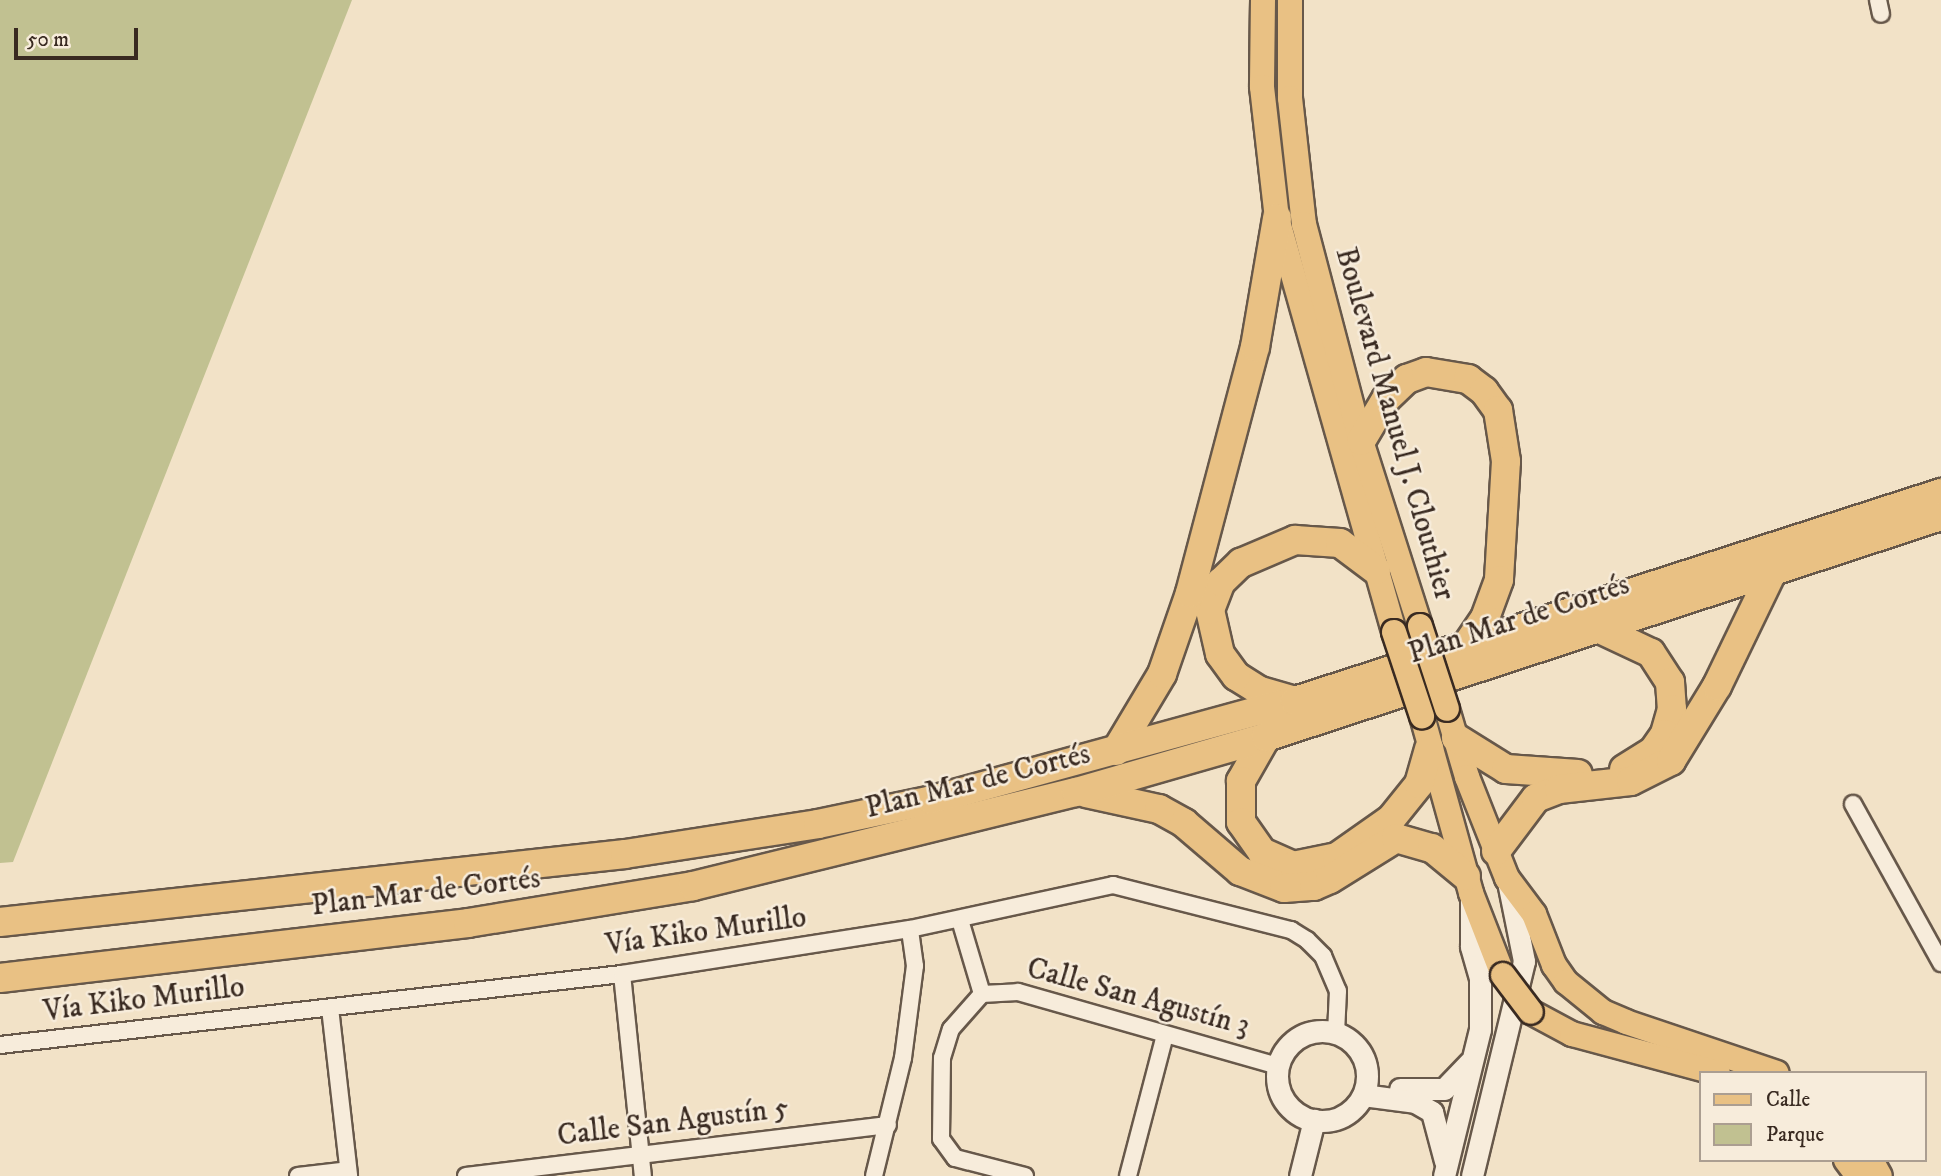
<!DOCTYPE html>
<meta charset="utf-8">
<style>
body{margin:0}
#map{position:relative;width:1941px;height:1176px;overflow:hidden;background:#f2e2c7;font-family:"IM FELL DW Pica",serif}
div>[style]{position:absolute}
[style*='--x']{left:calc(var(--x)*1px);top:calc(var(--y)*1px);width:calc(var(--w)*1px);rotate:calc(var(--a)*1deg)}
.green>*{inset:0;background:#c1c191}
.roads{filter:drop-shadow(2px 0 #67584a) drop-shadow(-2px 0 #67584a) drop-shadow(0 2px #67584a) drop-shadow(0 -2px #67584a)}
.street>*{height:16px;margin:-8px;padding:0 8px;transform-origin:8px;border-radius:8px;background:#f7ecdb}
.secondary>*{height:21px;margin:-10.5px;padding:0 10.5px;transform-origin:10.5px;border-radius:10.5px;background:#f7ecdb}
.secondary>.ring{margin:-10.5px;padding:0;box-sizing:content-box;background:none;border:21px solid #f7ecdb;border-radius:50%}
.primary>*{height:24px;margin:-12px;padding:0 12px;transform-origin:12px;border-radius:12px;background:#e9c184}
.highway>*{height:28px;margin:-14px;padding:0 14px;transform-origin:14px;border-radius:14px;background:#e9c184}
.bridges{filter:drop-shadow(2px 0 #392a21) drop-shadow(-2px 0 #392a21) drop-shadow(0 2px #392a21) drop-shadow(0 -2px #392a21)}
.primary-bridge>*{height:24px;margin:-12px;padding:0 12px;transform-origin:12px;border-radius:12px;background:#e9c184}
span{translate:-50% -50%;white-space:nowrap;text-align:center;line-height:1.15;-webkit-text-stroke:5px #f7ecdb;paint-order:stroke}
.street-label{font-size:30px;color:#392a21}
.legend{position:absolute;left:1699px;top:1071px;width:228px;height:91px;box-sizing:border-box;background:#f7ecdb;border:2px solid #ab9e91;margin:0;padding:9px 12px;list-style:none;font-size:21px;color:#392a21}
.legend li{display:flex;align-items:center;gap:14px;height:35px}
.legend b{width:35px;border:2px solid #ab9e91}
.scale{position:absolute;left:14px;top:28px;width:124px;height:32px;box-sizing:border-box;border:4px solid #392a21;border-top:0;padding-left:9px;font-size:21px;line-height:24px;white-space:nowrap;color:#392a21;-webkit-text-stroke:5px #f7ecdb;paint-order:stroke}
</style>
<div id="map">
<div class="green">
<div style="clip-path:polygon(0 0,352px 0,13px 862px,0 863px)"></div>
</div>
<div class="roads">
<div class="street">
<div style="--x:1878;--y:0;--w:14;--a:78"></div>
<div style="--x:1853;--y:804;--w:182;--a:61"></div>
<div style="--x:960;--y:920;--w:77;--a:73.4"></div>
<div style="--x:622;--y:974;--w:203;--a:84.1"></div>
<div style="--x:330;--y:1008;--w:169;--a:83.5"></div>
<div style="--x:0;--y:1045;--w:626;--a:-6.51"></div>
<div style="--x:622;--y:974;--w:291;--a:-8.9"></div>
<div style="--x:910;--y:929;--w:208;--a:-12.2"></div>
<div style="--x:1113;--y:885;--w:184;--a:14.2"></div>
<div style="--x:1291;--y:930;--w:19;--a:32"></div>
<div style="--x:1307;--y:940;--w:23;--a:45"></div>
<div style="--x:1323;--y:956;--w:38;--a:67"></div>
<div style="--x:1338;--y:991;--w:42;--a:92.7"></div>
<div style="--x:298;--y:1176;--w:50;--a:-6.8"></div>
<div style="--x:466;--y:1176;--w:425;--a:-6.9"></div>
<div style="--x:874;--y:1176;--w:122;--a:-76.2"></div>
<div style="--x:903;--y:1058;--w:93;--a:-82.6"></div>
<div style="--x:915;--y:966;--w:37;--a:-98"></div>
<div style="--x:1025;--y:1176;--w:72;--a:-165.6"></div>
<div style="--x:955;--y:1158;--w:24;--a:-126"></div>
<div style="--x:941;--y:1139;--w:81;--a:-89.3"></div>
<div style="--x:942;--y:1058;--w:30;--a:-73"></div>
<div style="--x:951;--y:1029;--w:47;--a:-48.5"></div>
<div style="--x:982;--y:994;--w:36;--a:-3"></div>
<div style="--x:1018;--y:992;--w:270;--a:15.9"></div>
<div style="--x:1128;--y:1176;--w:146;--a:-75.3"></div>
</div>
<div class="secondary">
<div class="ring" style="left:1277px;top:1031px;width:69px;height:69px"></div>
<div style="--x:1400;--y:1089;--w:44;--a:0"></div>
<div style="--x:1444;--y:1089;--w:37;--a:-46"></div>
<div style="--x:1363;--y:1095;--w:52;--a:7.7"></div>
<div style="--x:1415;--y:1102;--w:20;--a:30"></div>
<div style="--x:1432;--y:1112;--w:51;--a:75.1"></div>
<div style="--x:1300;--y:1176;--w:58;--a:-76"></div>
<div style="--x:1444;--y:1176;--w:151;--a:-76.2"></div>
<div style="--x:1480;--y:1029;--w:51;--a:-90"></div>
<div style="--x:1480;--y:978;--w:33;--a:-106"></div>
<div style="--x:1471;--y:946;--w:48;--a:-90"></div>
<div style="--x:1472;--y:1176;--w:221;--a:-76.4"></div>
<div style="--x:1524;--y:961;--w:81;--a:-101.4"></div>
</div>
<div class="primary">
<div style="--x:1263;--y:0;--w:87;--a:90.7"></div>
<div style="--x:1262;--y:87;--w:132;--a:83.5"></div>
<div style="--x:1277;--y:218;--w:430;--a:74.2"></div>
<div style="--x:1290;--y:0;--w:98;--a:90"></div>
<div style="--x:1290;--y:98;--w:127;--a:83.7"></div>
<div style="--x:1304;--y:224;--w:224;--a:75.3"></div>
<div style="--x:1361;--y:441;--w:194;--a:72.3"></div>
<div style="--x:1447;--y:709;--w:71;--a:73.6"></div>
<div style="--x:1467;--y:777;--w:109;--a:68.4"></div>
<div style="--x:1507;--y:878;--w:45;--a:53.1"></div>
<div style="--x:1534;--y:914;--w:55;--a:68.6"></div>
<div style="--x:1554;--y:965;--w:21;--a:55"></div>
<div style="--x:1566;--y:982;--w:48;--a:39"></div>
<div style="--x:1603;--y:1012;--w:25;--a:23"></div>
<div style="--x:1626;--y:1022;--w:159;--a:18.7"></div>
<div style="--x:1422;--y:716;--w:184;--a:74.5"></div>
<div style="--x:1471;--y:893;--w:88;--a:68.7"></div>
<div style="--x:1531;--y:1012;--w:47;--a:28.2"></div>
<div style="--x:1572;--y:1034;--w:151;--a:15"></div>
<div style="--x:1846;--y:1160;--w:20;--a:53"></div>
<div style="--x:1871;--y:1160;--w:18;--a:61"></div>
</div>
<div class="highway">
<div style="--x:1361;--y:441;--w:49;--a:-59.2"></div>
<div style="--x:1386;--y:399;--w:29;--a:-44"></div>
<div style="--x:1407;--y:379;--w:20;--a:-20"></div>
<div style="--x:1426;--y:372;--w:43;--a:9.5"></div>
<div style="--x:1468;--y:379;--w:20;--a:37"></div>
<div style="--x:1484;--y:391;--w:24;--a:54"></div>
<div style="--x:1498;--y:410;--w:52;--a:81.1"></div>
<div style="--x:1506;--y:461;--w:119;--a:93.4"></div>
<div style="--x:1499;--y:580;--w:40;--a:110.2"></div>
<div style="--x:1485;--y:618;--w:34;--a:124"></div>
<div style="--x:1600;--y:629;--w:56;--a:25.2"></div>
<div style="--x:1651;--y:653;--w:35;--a:57"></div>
<div style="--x:1670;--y:682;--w:27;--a:86"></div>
<div style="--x:1672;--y:709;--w:26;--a:106"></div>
<div style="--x:1665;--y:734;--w:21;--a:125"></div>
<div style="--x:1653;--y:751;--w:34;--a:148"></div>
<div style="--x:1295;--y:701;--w:36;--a:-164"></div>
<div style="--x:1260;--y:691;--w:28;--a:-148"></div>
<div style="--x:1236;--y:676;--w:27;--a:-126"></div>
<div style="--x:1220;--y:654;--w:45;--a:-102.8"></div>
<div style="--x:1210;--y:610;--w:30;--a:-69"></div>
<div style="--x:1221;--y:582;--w:28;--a:-44"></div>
<div style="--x:1241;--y:563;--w:59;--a:-23.1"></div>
<div style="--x:1295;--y:540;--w:45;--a:3.8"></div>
<div style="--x:1340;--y:543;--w:45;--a:36.9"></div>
<div style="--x:1266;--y:737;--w:51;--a:119.6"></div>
<div style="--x:1241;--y:781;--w:41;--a:90"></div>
<div style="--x:1241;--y:822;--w:37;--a:55"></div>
<div style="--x:1262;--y:852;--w:34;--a:24"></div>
<div style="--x:1293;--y:866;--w:45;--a:-11.6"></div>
<div style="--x:1337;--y:857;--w:66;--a:-35.1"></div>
<div style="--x:1391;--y:819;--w:45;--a:-51.3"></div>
<div style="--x:1419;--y:784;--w:37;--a:-74"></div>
<div style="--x:1456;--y:738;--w:59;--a:31.8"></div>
<div style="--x:1506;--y:769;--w:72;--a:4"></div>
<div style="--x:1116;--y:751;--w:90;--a:-59.1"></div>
<div style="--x:1162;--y:674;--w:86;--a:-70.9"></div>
<div style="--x:1190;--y:593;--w:254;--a:-75.2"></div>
<div style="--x:1255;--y:347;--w:131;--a:-80.3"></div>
<div style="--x:1086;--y:793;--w:75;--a:12.4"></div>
<div style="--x:1159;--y:809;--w:29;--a:29"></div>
<div style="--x:1184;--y:823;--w:74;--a:40.6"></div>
<div style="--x:1240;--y:871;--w:47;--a:21.1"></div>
<div style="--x:1284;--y:888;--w:30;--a:-4"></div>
<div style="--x:1314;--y:886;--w:17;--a:-24"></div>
<div style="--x:1330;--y:879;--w:78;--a:-31.8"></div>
<div style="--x:1396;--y:838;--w:37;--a:16"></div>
<div style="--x:1432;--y:848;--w:44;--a:39.5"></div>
<div style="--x:1496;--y:851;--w:66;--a:-53"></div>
<div style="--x:1536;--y:798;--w:25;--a:-21"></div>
<div style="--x:1559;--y:789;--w:72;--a:-6.3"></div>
<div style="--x:1631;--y:781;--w:45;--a:-26.6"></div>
<div style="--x:1671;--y:761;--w:88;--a:-58.5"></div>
<div style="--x:1717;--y:686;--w:127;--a:-64.2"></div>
<div style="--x:0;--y:922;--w:629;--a:-6.21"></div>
<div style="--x:625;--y:854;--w:195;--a:-8.8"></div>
<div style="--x:818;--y:824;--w:116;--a:-11.9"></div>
<div style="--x:932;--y:800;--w:376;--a:-15.3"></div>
<div style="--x:1295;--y:701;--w:679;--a:-17.85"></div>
<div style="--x:0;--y:978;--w:471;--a:-6.7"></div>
<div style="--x:468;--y:923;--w:228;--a:-9.3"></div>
<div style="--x:693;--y:886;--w:394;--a:-13.8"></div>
<div style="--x:1076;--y:792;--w:198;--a:-16.1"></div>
<div style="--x:1266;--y:737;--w:710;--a:-18.13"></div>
</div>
</div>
<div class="bridges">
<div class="primary-bridge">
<div style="--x:1420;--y:626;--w:87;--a:72"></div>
<div style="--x:1394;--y:632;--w:89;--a:71.6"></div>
<div style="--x:1503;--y:975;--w:46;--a:52.9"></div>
</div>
</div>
<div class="street-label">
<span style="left:1394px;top:424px;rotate:74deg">Boulevard Manuel J. Clouthier</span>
<span style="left:1519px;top:620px;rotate:-18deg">Plan Mar de Cortés</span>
<span style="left:978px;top:782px;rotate:-14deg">Plan Mar de Cortés</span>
<span style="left:426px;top:893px;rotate:-7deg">Plan Mar de Cortés</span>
<span style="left:706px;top:932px;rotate:-8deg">Vía Kiko Murillo</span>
<span style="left:1138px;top:998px;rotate:15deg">Calle San Agustín 3</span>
<span style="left:144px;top:1000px;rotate:-7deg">Vía Kiko Murillo</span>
<span style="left:673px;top:1123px;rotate:-7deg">Calle San Agustín 5</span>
</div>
<ul class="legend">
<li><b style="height:9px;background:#e9c184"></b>Calle</li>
<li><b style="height:19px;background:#c1c191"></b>Parque</li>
</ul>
<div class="scale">50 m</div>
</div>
